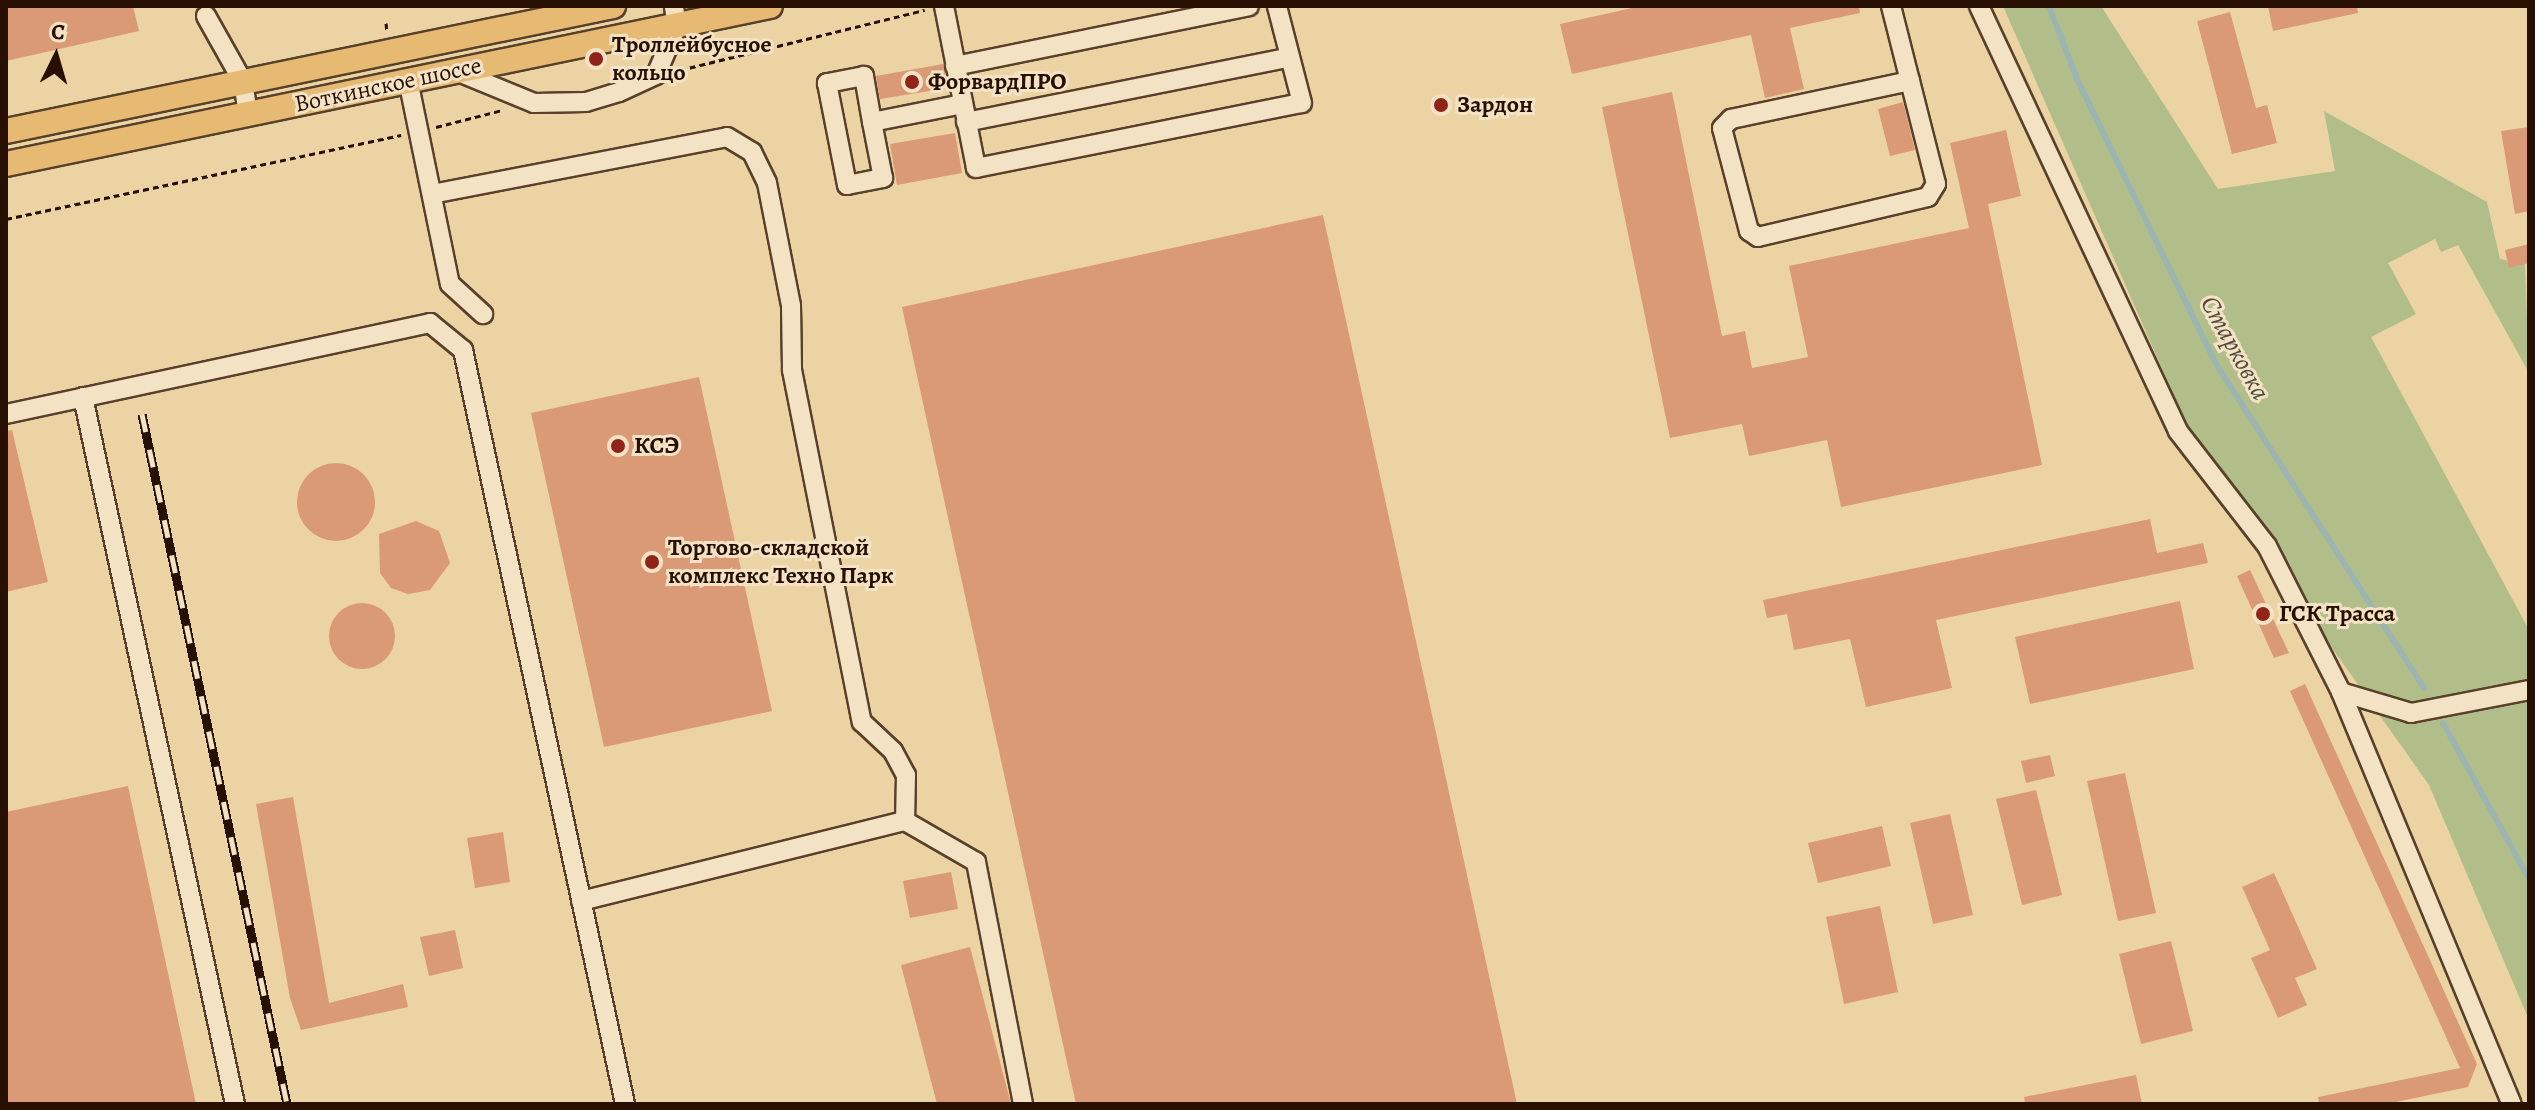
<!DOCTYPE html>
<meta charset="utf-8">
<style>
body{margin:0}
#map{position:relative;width:2535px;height:1110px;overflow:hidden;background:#ecd3a3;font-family:Alegreya,serif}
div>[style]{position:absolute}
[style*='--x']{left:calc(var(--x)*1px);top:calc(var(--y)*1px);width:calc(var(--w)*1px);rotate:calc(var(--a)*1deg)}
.green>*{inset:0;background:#b2be8a}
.stream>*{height:6px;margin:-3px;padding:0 3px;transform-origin:3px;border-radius:3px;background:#9db5b1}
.building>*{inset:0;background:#db9a76}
.round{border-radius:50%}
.path>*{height:3px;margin-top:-1.5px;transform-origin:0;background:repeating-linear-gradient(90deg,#270f01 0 6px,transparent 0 10px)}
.roads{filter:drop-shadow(2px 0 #58402a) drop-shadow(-2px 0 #58402a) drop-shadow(0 2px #58402a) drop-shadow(0 -2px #58402a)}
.minor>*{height:18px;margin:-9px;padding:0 9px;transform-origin:9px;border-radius:9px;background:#f3e2c3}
.major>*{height:24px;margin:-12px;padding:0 12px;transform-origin:12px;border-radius:12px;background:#e6ba72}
.rail>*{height:9px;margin-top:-4.5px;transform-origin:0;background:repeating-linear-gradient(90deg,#f3e2c3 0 18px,#270f01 0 36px);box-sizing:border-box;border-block:2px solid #270f01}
.dots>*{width:22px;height:22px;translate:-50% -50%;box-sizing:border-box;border:4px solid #f3e2c3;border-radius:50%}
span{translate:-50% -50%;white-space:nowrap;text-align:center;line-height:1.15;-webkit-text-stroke:6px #f3e2c3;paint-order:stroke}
.poi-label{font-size:24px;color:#270f01;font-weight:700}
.left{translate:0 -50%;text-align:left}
.street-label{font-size:24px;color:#270f01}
.water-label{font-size:26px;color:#50493f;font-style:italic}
.frame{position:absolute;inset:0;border:8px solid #270f01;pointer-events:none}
.north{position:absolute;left:16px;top:16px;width:80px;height:80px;-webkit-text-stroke:6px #f3e2c3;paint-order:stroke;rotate:5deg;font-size:22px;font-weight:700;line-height:32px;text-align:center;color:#270f01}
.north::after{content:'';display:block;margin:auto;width:28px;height:36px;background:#270f01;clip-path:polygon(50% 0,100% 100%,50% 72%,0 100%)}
</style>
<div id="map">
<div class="green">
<div style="clip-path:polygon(2003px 6px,2101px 6px,2218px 189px,2335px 171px,2324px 111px,2487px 202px,2500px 259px,2525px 264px,2529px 373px,2458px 245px,2441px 252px,2435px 239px,2388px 263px,2416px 314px,2371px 337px,2529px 630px,2529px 1020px,2429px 785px,2330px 645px,2267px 530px,2185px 421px)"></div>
</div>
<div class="stream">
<div style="--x:2049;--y:6;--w:78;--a:69"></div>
<div style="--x:2077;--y:79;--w:317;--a:64"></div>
<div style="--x:2216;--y:364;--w:385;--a:57.3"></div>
<div style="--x:2443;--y:723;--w:178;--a:61.1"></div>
</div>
<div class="building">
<div style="clip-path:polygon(6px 6px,133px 6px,139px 31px,6px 61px)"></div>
<div style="clip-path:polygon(1641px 6px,1859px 6px,1860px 13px,1790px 28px,1804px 89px,1765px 98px,1751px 35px,1572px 74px,1560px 24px)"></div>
<div style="clip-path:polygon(2268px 6px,2357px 6px,2358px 13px,2273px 31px)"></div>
<div style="clip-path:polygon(2230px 12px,2256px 108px,2267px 105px,2277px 143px,2232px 154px,2197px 21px)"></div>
<div style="clip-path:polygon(943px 64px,948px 88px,880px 99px,876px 76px)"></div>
<div style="clip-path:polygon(1672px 92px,1722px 336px,1745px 331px,1752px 368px,1808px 357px,1789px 266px,1969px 228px,1950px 143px,2006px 130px,2021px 196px,1988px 204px,2042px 465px,1841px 507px,1827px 440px,1749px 456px,1742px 424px,1670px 438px,1602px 107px)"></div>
<div style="clip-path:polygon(1903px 102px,1915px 150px,1890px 156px,1878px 109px)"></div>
<div style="clip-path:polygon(2529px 127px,2529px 211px,2515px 214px,2501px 131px)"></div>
<div style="clip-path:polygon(955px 133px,962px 173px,897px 185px,890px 144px)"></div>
<div style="clip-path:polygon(1323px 215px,1517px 1104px,1076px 1104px,902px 307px)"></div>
<div style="clip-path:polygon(2529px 244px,2529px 263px,2509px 268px,2505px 250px)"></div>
<div style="clip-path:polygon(699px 377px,772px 711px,604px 747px,531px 413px)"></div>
<div style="clip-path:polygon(12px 430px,48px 582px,6px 592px,6px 431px)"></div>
<div class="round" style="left:297px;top:463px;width:78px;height:78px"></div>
<div style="clip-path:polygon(2150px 519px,2157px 553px,2203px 543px,2208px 563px,1936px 620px,1952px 688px,1866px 707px,1850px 639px,1794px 650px,1787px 614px,1767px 618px,1763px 600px)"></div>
<div style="clip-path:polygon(416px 521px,439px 531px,450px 563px,430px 590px,408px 594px,391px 588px,380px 573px,379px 534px)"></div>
<div style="clip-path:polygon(2250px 570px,2289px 653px,2274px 658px,2237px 576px)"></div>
<div style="clip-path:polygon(2180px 601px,2194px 669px,2030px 704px,2015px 637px)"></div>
<div class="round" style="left:329px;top:603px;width:66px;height:66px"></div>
<div style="clip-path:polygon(2305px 684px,2477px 1064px,2468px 1087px,2386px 1104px,2319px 1104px,2318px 1097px,2460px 1068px,2290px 691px)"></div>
<div style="clip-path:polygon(2050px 755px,2055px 776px,2026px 783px,2021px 761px)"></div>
<div style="clip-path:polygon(2125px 773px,2156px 913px,2118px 921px,2087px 781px)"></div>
<div style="clip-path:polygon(128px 786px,196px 1104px,6px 1104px,6px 812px)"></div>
<div style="clip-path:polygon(2036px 790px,2062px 895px,2022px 905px,1996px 799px)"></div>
<div style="clip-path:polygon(293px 797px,329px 1003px,403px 984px,408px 1007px,301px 1030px,290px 998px,256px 804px)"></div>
<div style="clip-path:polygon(1950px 814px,1973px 915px,1933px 924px,1910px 823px)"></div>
<div style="clip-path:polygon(1882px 826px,1891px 866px,1818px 883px,1808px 843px)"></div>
<div style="clip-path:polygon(503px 832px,510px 882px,475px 888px,467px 838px)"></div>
<div style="clip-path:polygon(951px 872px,958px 909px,910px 918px,903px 881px)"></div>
<div style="clip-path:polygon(2274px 873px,2317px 969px,2295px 978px,2307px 1005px,2278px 1018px,2251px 958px,2270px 950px,2242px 887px)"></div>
<div style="clip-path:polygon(1880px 906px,1898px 992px,1844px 1004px,1826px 917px)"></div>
<div style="clip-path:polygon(455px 930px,463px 968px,429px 976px,420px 937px)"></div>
<div style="clip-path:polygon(2171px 941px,2193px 1031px,2141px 1044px,2119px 954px)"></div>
<div style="clip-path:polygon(970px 947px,1011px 1104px,937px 1104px,901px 965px)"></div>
<div style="clip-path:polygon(2136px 1075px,2142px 1104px,2025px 1104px,2024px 1097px)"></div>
</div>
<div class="path">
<div style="--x:386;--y:23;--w:9;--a:84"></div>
<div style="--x:680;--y:70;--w:252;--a:-13.8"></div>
<div style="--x:436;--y:127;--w:68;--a:-14.4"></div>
<div style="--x:6;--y:219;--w:404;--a:-12"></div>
</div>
<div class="roads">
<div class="minor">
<div style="--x:944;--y:6;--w:165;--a:78.8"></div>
<div style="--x:976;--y:168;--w:332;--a:-11.3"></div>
<div style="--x:1302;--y:103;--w:100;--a:-104.5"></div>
<div style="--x:1891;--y:6;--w:77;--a:75.8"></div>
<div style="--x:1910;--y:81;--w:106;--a:75.8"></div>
<div style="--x:1936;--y:184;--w:15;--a:122"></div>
<div style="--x:1928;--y:197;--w:175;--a:166.8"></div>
<div style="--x:1758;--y:237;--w:11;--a:-146"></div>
<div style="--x:1749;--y:231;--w:106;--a:-104.7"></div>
<div style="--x:1722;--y:128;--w:13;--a:-45"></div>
<div style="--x:1731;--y:119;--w:183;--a:-12"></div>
<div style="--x:1979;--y:6;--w:469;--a:64.9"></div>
<div style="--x:2178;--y:431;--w:145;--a:52.3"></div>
<div style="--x:2267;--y:546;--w:164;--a:63.1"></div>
<div style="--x:2341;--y:692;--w:73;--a:16.7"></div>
<div style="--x:2411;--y:713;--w:120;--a:-11"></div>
<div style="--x:206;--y:16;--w:76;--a:60.7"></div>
<div style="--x:243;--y:82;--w:33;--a:81"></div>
<div style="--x:955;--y:66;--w:300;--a:-11.5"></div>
<div style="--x:456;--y:71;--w:84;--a:22.3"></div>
<div style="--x:534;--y:103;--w:52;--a:-1.1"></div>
<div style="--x:586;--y:102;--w:34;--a:-17"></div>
<div style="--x:619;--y:92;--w:41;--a:-24.7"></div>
<div style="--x:656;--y:75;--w:53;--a:-66.8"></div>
<div style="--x:677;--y:26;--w:20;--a:-99"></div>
<div style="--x:408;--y:80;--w:208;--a:78.4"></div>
<div style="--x:450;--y:284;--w:45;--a:42.3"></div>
<div style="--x:872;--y:122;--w:47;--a:-99.9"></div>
<div style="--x:864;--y:76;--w:38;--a:169"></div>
<div style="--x:827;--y:83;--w:104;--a:78.9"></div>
<div style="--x:847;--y:185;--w:37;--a:-11"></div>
<div style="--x:883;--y:178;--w:57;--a:-101.1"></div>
<div style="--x:872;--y:122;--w:93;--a:-11.2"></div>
<div style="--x:966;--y:122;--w:330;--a:-11.3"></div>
<div style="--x:432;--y:194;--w:300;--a:-10.9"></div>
<div style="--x:727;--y:137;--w:29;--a:31"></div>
<div style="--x:752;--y:152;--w:34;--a:64"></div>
<div style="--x:767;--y:183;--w:124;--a:78.9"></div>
<div style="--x:791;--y:305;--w:65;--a:89.1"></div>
<div style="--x:792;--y:370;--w:359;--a:78.8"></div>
<div style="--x:862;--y:722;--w:42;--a:43.1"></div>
<div style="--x:893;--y:751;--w:27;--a:62"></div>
<div style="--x:906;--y:775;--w:46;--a:91.2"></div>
<div style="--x:83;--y:397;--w:723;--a:77.87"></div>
<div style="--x:6;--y:414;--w:434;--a:-12.1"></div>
<div style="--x:430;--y:323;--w:43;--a:39.3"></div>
<div style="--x:463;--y:350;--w:771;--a:77.87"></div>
<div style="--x:2341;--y:692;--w:446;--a:67.5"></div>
<div style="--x:581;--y:901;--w:334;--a:-13.9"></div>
<div style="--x:905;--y:821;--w:82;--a:30"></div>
<div style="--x:976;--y:862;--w:247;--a:79"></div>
</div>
<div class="major">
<div style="--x:6;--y:131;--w:620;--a:-11.64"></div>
<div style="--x:6;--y:164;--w:780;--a:-11.68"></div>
</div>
</div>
<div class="rail">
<div style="--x:142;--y:414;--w:705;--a:78.13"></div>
</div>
<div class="dots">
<div style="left:596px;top:59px;background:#8f2418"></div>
<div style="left:912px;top:82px;background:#8f2418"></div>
<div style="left:1441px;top:105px;background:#8f2418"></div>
<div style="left:618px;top:446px;background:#8f2418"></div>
<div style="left:652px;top:562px;background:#8f2418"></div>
<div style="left:2263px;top:614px;background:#8f2418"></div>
</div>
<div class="poi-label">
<span class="left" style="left:612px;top:59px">Троллейбусное<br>кольцо</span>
<span class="left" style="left:928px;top:82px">ФорвардПРО</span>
<span class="left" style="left:1457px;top:105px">Зардон</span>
<span class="left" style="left:634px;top:446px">КСЭ</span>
<span class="left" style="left:668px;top:562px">Торгово-складской<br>комплекс Техно Парк</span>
<span class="left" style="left:2279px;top:614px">ГСК Трасса</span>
</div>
<div class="street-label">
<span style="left:388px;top:85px;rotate:-12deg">Воткинское шоссе</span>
</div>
<div class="water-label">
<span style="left:2235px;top:348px;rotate:61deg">Старковка</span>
</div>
<div class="frame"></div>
<div class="north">С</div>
</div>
